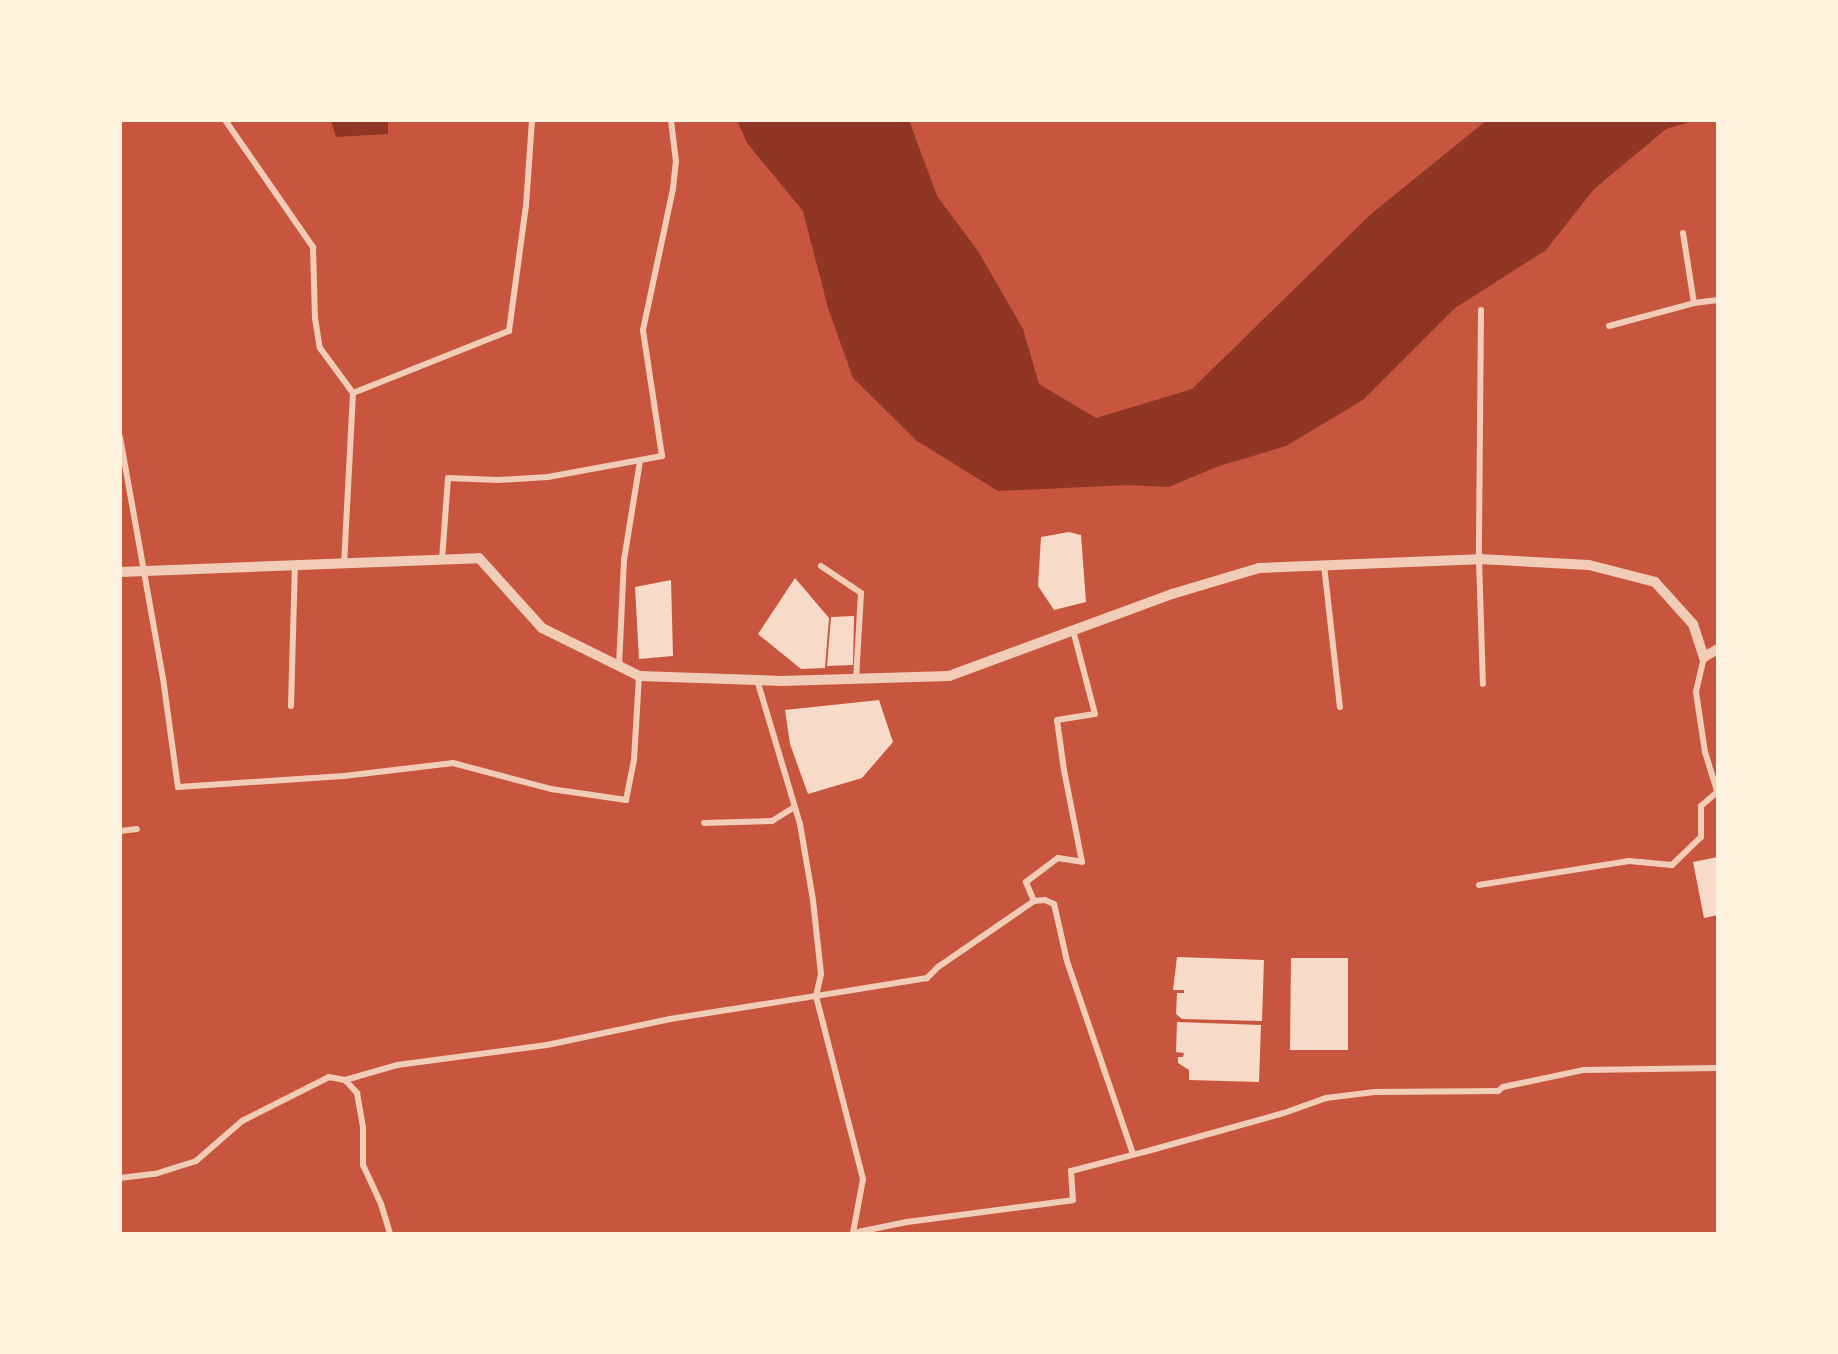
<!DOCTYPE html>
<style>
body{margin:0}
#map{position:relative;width:1838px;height:1354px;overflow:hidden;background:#c8553d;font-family:Roboto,sans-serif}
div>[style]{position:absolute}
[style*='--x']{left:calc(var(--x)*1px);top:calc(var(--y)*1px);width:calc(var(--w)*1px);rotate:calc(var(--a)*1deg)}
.water>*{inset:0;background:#8f3625}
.building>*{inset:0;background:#f7dbc8}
.minor>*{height:6px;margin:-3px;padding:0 3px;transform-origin:3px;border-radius:3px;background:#f1ccb7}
.tertiary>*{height:10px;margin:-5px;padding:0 5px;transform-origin:5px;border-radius:5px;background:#f1ccb7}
span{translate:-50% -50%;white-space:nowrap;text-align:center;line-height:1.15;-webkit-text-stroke:6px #fff3e0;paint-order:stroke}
.frame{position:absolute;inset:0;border:122px solid #fff3e0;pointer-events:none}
</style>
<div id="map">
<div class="water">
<div style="clip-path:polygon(331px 120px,388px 120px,388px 134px,336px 137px)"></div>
<div style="clip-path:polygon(737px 120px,909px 120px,937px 196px,978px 251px,1023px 329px,1039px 384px,1096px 418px,1192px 389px,1371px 214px,1487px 120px,1696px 120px,1666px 129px,1594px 189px,1546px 250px,1455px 308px,1363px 400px,1286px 446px,1216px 467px,1169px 487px,1128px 485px,998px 491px,917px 441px,853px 378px,828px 308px,803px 211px,747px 143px)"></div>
</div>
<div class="building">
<div style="clip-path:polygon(1069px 532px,1081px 535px,1086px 602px,1054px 610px,1038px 586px,1041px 537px)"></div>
<div style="clip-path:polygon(795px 578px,829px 618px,825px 668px,801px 669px,758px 634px)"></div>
<div style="clip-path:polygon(671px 580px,673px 656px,639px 659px,635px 587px)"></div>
<div style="clip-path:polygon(854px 616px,853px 665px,827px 666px,831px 617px)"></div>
<div style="clip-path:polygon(879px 700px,893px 742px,862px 778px,808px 794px,790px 744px,785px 710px)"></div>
<div style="clip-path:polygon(1718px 857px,1718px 915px,1704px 918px,1693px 862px)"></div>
<div style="clip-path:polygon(1177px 957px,1264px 960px,1262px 1021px,1182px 1019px,1176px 1014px,1177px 993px,1184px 993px,1184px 990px,1173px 990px)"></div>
<div style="clip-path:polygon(1291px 958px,1348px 958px,1348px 1050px,1290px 1050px)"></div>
<div style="clip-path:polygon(1177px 1022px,1261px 1025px,1259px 1082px,1189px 1080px,1189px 1070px,1178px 1063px,1178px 1057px,1183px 1057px,1184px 1053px,1176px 1052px)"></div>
</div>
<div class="minor">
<div style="--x:225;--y:120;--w:155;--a:55.3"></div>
<div style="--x:313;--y:247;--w:71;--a:88.4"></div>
<div style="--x:315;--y:318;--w:30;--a:81"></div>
<div style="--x:320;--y:348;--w:56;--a:53.7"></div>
<div style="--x:353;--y:393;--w:172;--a:93"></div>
<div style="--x:1683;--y:233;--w:71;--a:81.1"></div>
<div style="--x:1694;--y:303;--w:24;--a:-7"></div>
<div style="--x:1481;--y:310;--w:249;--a:90.5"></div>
<div style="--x:1479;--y:559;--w:125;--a:88.2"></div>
<div style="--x:1609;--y:326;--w:88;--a:-15.1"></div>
<div style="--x:353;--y:393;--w:168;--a:-21.7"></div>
<div style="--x:509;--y:331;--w:126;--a:-82.3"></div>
<div style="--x:526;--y:206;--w:86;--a:-86"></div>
<div style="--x:120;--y:437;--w:245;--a:79.9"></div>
<div style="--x:163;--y:678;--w:110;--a:82.2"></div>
<div style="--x:178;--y:787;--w:166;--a:-3.8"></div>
<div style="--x:344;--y:776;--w:110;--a:-6.8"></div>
<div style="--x:453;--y:763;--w:101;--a:14.9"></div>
<div style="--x:551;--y:789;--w:76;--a:8.3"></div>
<div style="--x:626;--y:800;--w:41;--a:-78.7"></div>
<div style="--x:634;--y:760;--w:84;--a:-86.6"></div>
<div style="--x:442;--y:560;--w:82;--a:-85.8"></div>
<div style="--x:448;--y:478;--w:50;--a:2.3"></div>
<div style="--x:498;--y:480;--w:50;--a:-3.4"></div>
<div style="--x:548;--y:477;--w:116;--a:-10.4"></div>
<div style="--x:662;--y:456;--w:127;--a:-98.6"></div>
<div style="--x:643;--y:330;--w:144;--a:-78"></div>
<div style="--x:673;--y:189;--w:27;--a:-84"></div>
<div style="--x:676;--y:162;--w:42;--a:-96.8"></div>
<div style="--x:1324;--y:565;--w:143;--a:83.6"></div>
<div style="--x:821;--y:566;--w:48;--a:34"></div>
<div style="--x:861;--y:593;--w:86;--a:93.3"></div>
<div style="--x:1704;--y:657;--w:36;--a:103"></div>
<div style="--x:1696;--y:692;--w:61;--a:81.5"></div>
<div style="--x:1705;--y:752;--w:44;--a:72.8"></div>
<div style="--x:619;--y:666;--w:106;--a:-87.3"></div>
<div style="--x:624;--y:560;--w:100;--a:-80.8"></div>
<div style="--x:291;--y:706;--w:139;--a:-88.4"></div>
<div style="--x:704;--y:823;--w:68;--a:-1.7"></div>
<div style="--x:772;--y:821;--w:26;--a:-32"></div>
<div style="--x:120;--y:831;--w:17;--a:-7"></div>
<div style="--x:1479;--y:885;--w:152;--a:-9.1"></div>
<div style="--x:1629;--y:861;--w:43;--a:5.3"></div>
<div style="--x:1672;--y:865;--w:40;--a:-44"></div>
<div style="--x:1701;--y:837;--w:31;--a:-90"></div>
<div style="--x:1701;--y:806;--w:21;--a:-41"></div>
<div style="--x:1034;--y:901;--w:21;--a:-113"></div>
<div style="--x:1026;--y:882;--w:40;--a:-37"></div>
<div style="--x:1058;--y:858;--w:24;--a:9"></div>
<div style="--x:1082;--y:862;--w:94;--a:-101.1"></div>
<div style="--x:1064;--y:770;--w:50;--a:-98"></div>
<div style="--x:1057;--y:720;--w:38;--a:-9"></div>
<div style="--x:1095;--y:714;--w:87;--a:-104.7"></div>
<div style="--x:345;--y:1080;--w:54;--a:-16.1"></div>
<div style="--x:397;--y:1065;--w:151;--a:-7.6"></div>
<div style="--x:547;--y:1045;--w:126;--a:-11.9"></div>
<div style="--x:670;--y:1019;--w:148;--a:-9"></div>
<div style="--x:816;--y:996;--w:23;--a:-77"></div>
<div style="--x:821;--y:974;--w:74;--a:-96.2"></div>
<div style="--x:813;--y:900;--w:77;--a:-99.7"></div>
<div style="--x:800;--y:824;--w:150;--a:-106.6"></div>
<div style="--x:1133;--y:1154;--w:204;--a:-108.9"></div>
<div style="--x:1067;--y:961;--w:58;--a:-102.8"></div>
<div style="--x:1054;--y:904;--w:10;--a:-156"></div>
<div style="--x:1045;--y:900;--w:11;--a:175"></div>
<div style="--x:1034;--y:901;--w:116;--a:145.5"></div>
<div style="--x:938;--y:967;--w:16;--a:135"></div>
<div style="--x:927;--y:978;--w:112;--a:170.8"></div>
<div style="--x:816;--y:996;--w:189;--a:75.6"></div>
<div style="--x:863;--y:1179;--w:55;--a:100.5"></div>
<div style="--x:853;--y:1233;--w:55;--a:-11.5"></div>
<div style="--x:907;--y:1222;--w:167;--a:-7.5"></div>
<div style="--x:1073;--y:1200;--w:29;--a:-94"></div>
<div style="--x:1071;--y:1171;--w:75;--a:-14.6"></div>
<div style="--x:1144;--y:1152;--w:145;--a:-15.6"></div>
<div style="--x:1284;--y:1113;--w:45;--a:-19.7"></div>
<div style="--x:1326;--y:1098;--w:49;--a:-7"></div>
<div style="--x:1375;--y:1092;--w:123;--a:-0.5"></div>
<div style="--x:1498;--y:1091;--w:6;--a:-39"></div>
<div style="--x:1503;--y:1087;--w:83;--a:-11.9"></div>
<div style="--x:1584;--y:1070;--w:134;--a:-0.9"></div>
<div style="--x:120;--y:1178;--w:35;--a:-7"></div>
<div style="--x:155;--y:1174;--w:43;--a:-17.6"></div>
<div style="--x:196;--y:1161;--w:61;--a:-41"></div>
<div style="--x:242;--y:1121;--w:97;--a:-26.8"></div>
<div style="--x:329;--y:1077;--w:16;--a:11"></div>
<div style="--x:345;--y:1080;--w:18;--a:47"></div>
<div style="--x:357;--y:1093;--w:36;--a:80"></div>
<div style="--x:363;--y:1128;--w:37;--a:90"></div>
<div style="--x:363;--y:1165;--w:43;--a:65.2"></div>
<div style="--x:381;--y:1204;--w:31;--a:73"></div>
</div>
<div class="tertiary">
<div style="--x:120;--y:572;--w:359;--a:-2.2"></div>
<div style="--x:479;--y:558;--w:94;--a:48"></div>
<div style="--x:542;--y:628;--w:108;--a:26.3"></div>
<div style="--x:639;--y:676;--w:142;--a:2"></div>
<div style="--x:781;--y:681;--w:168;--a:-1.7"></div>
<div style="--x:949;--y:676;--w:238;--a:-20.2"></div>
<div style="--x:1172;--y:594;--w:91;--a:-16.6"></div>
<div style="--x:1259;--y:568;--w:220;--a:-2.3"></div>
<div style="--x:1479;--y:559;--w:110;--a:3.1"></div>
<div style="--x:1589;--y:565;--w:68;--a:14.4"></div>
<div style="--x:1655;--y:582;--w:57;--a:47.9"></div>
<div style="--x:1693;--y:624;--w:35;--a:72"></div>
<div style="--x:1704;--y:657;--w:16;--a:-30"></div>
</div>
<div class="frame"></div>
</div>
